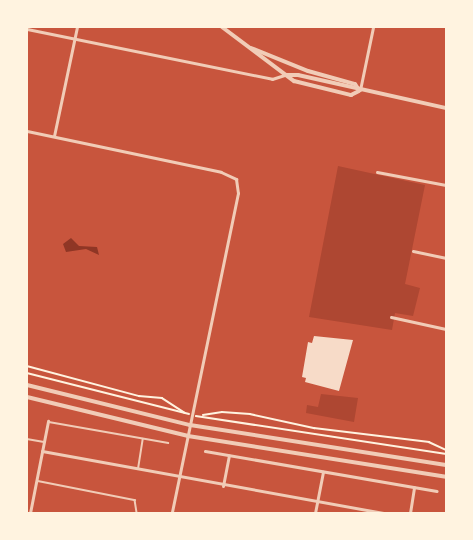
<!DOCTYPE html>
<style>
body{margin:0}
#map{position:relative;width:473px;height:540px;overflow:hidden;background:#c8553d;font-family:"Alegreya Sans",sans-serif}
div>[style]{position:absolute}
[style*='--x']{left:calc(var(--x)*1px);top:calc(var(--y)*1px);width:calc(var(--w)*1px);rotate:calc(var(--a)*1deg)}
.green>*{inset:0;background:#ae4732}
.water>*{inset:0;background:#8f3625}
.building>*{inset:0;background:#f7dbc8}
.path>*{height:1.5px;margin:-0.75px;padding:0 0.75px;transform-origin:0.75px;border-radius:0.75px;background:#fff3e0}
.service>*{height:1.5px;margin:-0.75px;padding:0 0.75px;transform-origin:0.75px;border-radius:0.75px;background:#f1ccb7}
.minor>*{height:3px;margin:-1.5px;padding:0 1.5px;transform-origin:1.5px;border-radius:1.5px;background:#f1ccb7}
.tertiary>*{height:4px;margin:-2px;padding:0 2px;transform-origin:2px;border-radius:2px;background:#f1ccb7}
span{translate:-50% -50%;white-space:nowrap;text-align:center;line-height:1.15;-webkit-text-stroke:5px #fff3e0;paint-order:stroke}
.frame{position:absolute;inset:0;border:28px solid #fff3e0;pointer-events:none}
</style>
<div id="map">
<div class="green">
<div style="clip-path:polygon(338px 166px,425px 185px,405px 284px,420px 288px,413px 316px,395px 313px,392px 330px,309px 317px)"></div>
<div style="clip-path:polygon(321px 394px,358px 398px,354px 422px,306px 413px,307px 405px,318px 407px)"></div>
</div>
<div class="water">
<div style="clip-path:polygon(71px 238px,79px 246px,97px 247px,99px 255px,86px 249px,66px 252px,63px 244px)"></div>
</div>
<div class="building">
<div style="clip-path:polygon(314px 336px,353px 340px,339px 391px,305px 382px,306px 378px,302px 377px,308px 342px,312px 343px)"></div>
</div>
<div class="path">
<div style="--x:27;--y:366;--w:116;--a:15"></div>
<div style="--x:139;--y:396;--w:23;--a:5"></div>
<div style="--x:162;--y:398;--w:27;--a:33"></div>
<div style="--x:27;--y:373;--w:167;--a:14.2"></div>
<div style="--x:203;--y:415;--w:19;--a:-9"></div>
<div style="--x:222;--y:412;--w:28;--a:4"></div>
<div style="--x:250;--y:414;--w:66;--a:12.3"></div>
<div style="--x:314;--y:428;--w:116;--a:6.9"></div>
<div style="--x:429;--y:442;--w:19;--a:25"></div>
<div style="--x:196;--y:416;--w:253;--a:8.6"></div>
</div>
<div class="service">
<div style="--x:49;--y:422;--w:121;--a:10"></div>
<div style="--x:27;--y:439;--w:17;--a:10"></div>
<div style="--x:138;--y:469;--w:30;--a:-81"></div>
<div style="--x:38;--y:481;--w:99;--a:11.1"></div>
<div style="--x:135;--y:500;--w:13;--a:81"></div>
</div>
<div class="minor">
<div style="--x:27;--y:29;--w:250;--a:11.5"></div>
<div style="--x:272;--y:79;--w:13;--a:-18"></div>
<div style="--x:360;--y:90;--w:64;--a:-78.3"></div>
<div style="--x:27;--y:131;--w:198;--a:11.9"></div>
<div style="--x:221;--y:172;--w:17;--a:25"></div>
<div style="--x:236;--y:179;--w:14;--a:82"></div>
<div style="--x:238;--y:193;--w:327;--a:101.7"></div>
<div style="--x:54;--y:136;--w:111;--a:-78.1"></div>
<div style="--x:377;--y:172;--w:70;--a:10.7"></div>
<div style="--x:413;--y:251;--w:34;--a:12"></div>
<div style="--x:391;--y:317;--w:56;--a:12.3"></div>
<div style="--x:42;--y:451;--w:347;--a:10.3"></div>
<div style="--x:205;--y:451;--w:235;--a:9.8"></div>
<div style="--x:223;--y:486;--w:31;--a:-79"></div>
<div style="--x:30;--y:513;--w:94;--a:-78.9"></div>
<div style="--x:315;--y:513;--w:42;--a:-79"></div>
<div style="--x:410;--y:513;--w:26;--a:-81"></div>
</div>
<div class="tertiary">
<div style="--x:222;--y:27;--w:90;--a:36.9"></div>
<div style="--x:294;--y:81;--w:59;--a:13.8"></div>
<div style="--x:351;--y:95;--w:9;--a:-27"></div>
<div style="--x:251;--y:48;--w:61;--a:22"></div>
<div style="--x:308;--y:71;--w:49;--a:15.5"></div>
<div style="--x:355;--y:84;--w:7;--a:56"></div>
<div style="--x:284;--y:75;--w:14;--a:0"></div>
<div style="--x:298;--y:75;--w:152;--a:12.6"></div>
<div style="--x:27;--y:385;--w:168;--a:13.8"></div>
<div style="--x:190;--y:425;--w:259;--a:8.9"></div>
<div style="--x:27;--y:397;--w:166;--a:13.6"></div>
<div style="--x:188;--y:436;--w:261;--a:9"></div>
</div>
<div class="frame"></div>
</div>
